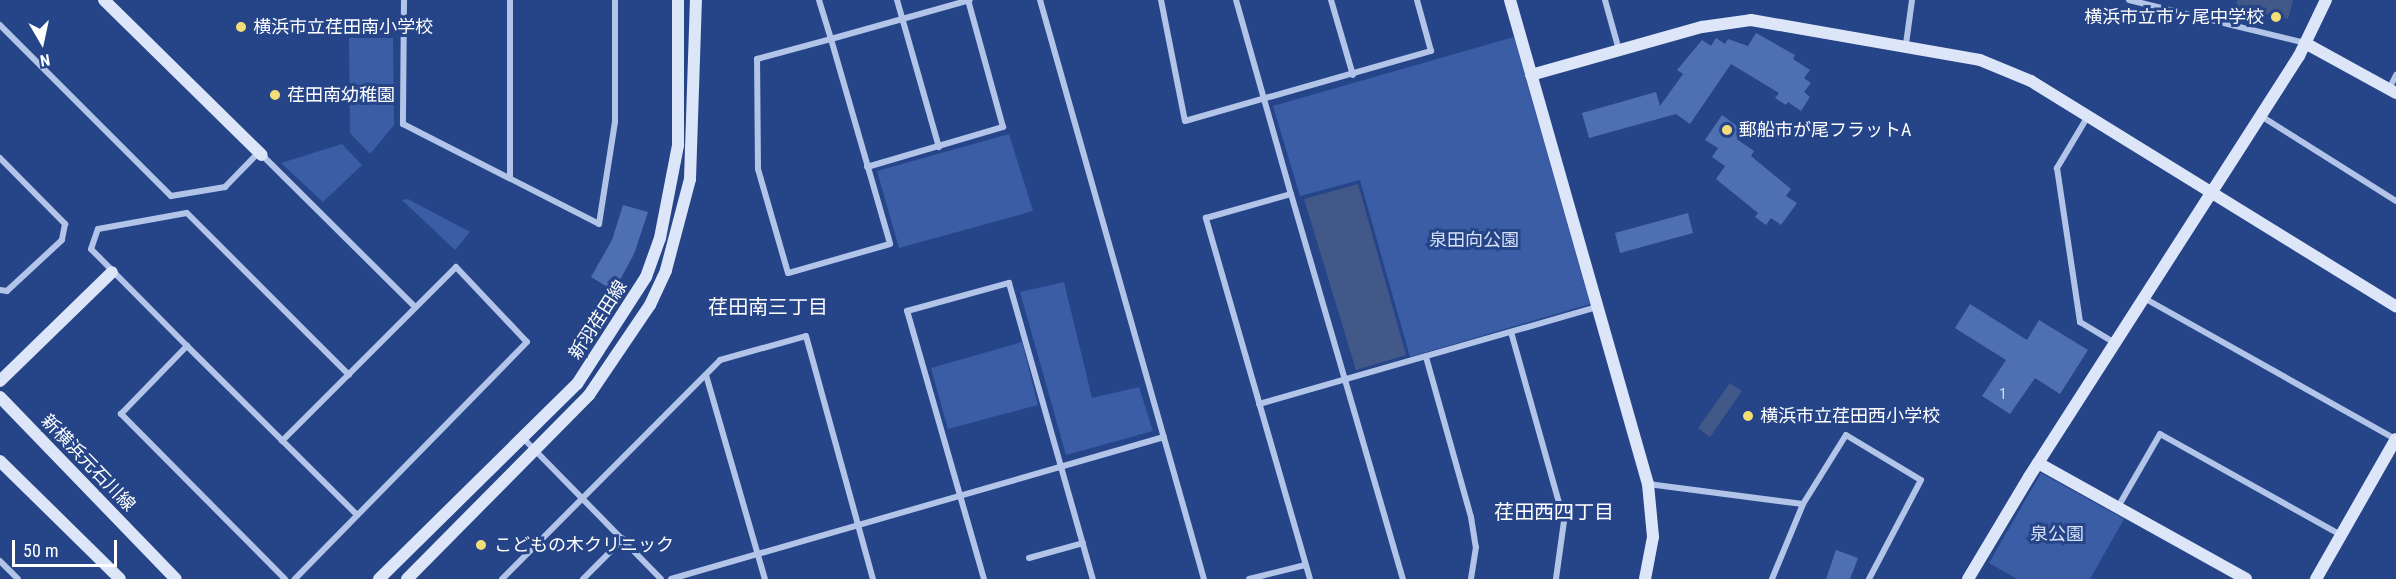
<!DOCTYPE html>
<meta charset="utf-8">
<style>
body{margin:0}
#map{position:relative;width:2396px;height:579px;overflow:hidden;background:#264588;font-family:"Roboto Condensed","Noto Sans JP",sans-serif}
div>[style]{position:absolute}
[style*='--x']{left:calc(var(--x)*1px);top:calc(var(--y)*1px);width:calc(var(--w)*1px);rotate:calc(var(--a)*1deg)}
.green>*{inset:0;background:#3a5da5}
.water>*{inset:0;background:#425889}
.building>*{inset:0;background:#4e6fb0}
.street>*{height:6px;margin:-3px;padding:0 3px;transform-origin:3px;border-radius:3px;background:#b2c5e9}
.secondary>*{height:12px;margin:-6px;padding:0 6px;transform-origin:6px;border-radius:6px;background:#dde5f8}
.dots>*{width:16px;height:16px;translate:-50% -50%;box-sizing:border-box;border:3px solid #264588;border-radius:50%}
span{translate:-50% -50%;white-space:nowrap;text-align:center;line-height:1.15;-webkit-text-stroke:6px #264588;paint-order:stroke}
.number-label{font-size:15px;color:#d3dbeb}
.number-label span{-webkit-text-stroke-width:0}
.poi-label{font-size:18px;color:#fff}
.right{translate:-100% -50%;text-align:right}
.left{translate:0 -50%;text-align:left}
.park-label{font-size:18px;color:#d6e1f7}
.street-label{font-size:18px;color:#fff}
.neighbourhood-label{font-size:20px;color:#fff}
.north{position:absolute;left:12px;top:12px;width:60px;height:60px;-webkit-text-stroke:4px #264588;paint-order:stroke;rotate:171deg;font-size:16px;font-weight:700;line-height:24px;text-align:center;color:#fff}
.north::after{content:'';display:block;margin:auto;width:21px;height:27px;background:#fff;clip-path:polygon(50% 0,100% 100%,50% 72%,0 100%)}
.scale{position:absolute;left:12px;top:540px;width:105px;height:27px;box-sizing:border-box;border:3px solid #fff;border-top:0;padding-left:8px;font-size:18px;line-height:21px;white-space:nowrap;color:#fff;-webkit-text-stroke:4px #264588;paint-order:stroke}
</style>
<div id="map">
<div class="green">
<div style="clip-path:polygon(1514px 37px,1590px 304px,1410px 357px,1360px 180px,1300px 196px,1273px 106px)"></div>
<div style="clip-path:polygon(349px 38px,393px 38px,394px 125px,370px 154px,350px 133px)"></div>
<div style="clip-path:polygon(1009px 134px,1033px 211px,899px 248px,877px 171px)"></div>
<div style="clip-path:polygon(342px 144px,362px 165px,323px 202px,281px 163px)"></div>
<div style="clip-path:polygon(408px 199px,470px 232px,455px 250px,402px 200px)"></div>
<div style="clip-path:polygon(1064px 282px,1092px 398px,1139px 387px,1153px 431px,1066px 455px,1020px 292px)"></div>
<div style="clip-path:polygon(1022px 342px,1038px 405px,948px 429px,931px 368px)"></div>
<div style="clip-path:polygon(2041px 473px,2124px 519px,2090px 579px,2017px 579px,1989px 563px)"></div>
</div>
<div class="water">
<div style="clip-path:polygon(2237px 0,2293px 0,2288px 19px,2236px 7px)"></div>
<div style="clip-path:polygon(1358px 184px,1406px 355px,1356px 370px,1304px 199px)"></div>
<div style="clip-path:polygon(1730px 383px,1742px 391px,1710px 437px,1698px 428px)"></div>
</div>
<div class="building">
<div style="clip-path:polygon(1756px 33px,1795px 55px,1793px 59px,1810px 70px,1804px 78px,1811px 83px,1804px 92px,1810px 97px,1801px 111px,1788px 102px,1786px 105px,1775px 98px,1779px 93px,1731px 64px,1690px 124px,1676px 114px,1589px 138px,1582px 113px,1656px 92px,1660px 106px,1683px 74px,1677px 70px,1702px 40px,1711px 46px,1716px 38px,1725px 44px,1728px 39px,1748px 46px)"></div>
<div style="clip-path:polygon(1722px 115px,1744px 131px,1738px 140px,1754px 151px,1751px 156px,1791px 189px,1786px 196px,1797px 203px,1781px 225px,1771px 218px,1766px 225px,1755px 217px,1758px 213px,1716px 179px,1725px 166px,1712px 157px,1718px 148px,1705px 140px)"></div>
<div style="clip-path:polygon(623px 205px,648px 212px,634px 254px,614px 291px,591px 277px,612px 240px)"></div>
<div style="clip-path:polygon(1688px 213px,1693px 233px,1620px 253px,1615px 233px)"></div>
<div style="clip-path:polygon(1970px 304px,2027px 340px,2039px 320px,2088px 350px,2060px 394px,2035px 378px,2010px 414px,1982px 396px,2006px 360px,1955px 328px)"></div>
<div style="clip-path:polygon(1836px 550px,1858px 558px,1850px 579px,1826px 579px)"></div>
</div>
<div class="street">
<div style="--x:404;--y:0;--w:124;--a:90.5"></div>
<div style="--x:403;--y:124;--w:220;--a:27"></div>
<div style="--x:599;--y:224;--w:103;--a:-81.1"></div>
<div style="--x:615;--y:122;--w:122;--a:-90"></div>
<div style="--x:819;--y:0;--w:41;--a:72.9"></div>
<div style="--x:831;--y:39;--w:144;--a:-15.7"></div>
<div style="--x:897;--y:0;--w:153;--a:74.1"></div>
<div style="--x:1040;--y:0;--w:602;--a:74.19"></div>
<div style="--x:1161;--y:0;--w:123;--a:78.8"></div>
<div style="--x:1185;--y:121;--w:256;--a:-15.9"></div>
<div style="--x:1431;--y:51;--w:53;--a:-105.4"></div>
<div style="--x:1236;--y:0;--w:202;--a:74.2"></div>
<div style="--x:1331;--y:0;--w:78;--a:73.7"></div>
<div style="--x:1605;--y:0;--w:52;--a:74.4"></div>
<div style="--x:2129;--y:0;--w:181;--a:13.7"></div>
<div style="--x:0;--y:25;--w:242;--a:45"></div>
<div style="--x:171;--y:196;--w:55;--a:-9.5"></div>
<div style="--x:225;--y:187;--w:49;--a:-45.8"></div>
<div style="--x:831;--y:39;--w:213;--a:73.9"></div>
<div style="--x:890;--y:244;--w:106;--a:164.1"></div>
<div style="--x:788;--y:273;--w:108;--a:-106.1"></div>
<div style="--x:758;--y:169;--w:110;--a:-90.5"></div>
<div style="--x:757;--y:59;--w:77;--a:-15.1"></div>
<div style="--x:1906;--y:44;--w:44;--a:-82.2"></div>
<div style="--x:2389;--y:89;--w:16;--a:-63"></div>
<div style="--x:2088;--y:116;--w:61;--a:120.8"></div>
<div style="--x:2057;--y:168;--w:156;--a:81.5"></div>
<div style="--x:2080;--y:322;--w:41;--a:31"></div>
<div style="--x:2261;--y:116;--w:160;--a:32.2"></div>
<div style="--x:262;--y:155;--w:216;--a:44.8"></div>
<div style="--x:0;--y:158;--w:93;--a:45.4"></div>
<div style="--x:65;--y:224;--w:16;--a:101"></div>
<div style="--x:62;--y:240;--w:75;--a:137.2"></div>
<div style="--x:7;--y:291;--w:7;--a:-172"></div>
<div style="--x:867;--y:167;--w:142;--a:-16.4"></div>
<div style="--x:1003;--y:127;--w:132;--a:-105.4"></div>
<div style="--x:510;--y:178;--w:178;--a:-90"></div>
<div style="--x:2144;--y:298;--w:288;--a:29.3"></div>
<div style="--x:1511;--y:332;--w:196;--a:74.3"></div>
<div style="--x:1564;--y:521;--w:59;--a:97.9"></div>
<div style="--x:187;--y:346;--w:136;--a:-134.7"></div>
<div style="--x:91;--y:249;--w:21;--a:-71"></div>
<div style="--x:98;--y:229;--w:90;--a:-10.2"></div>
<div style="--x:187;--y:213;--w:229;--a:45"></div>
<div style="--x:1426;--y:357;--w:166;--a:74.3"></div>
<div style="--x:1471;--y:517;--w:30;--a:81"></div>
<div style="--x:1476;--y:547;--w:32;--a:99"></div>
<div style="--x:706;--y:375;--w:212;--a:73.9"></div>
<div style="--x:1259;--y:404;--w:352;--a:-16"></div>
<div style="--x:523;--y:438;--w:197;--a:45.6"></div>
<div style="--x:282;--y:441;--w:246;--a:-45"></div>
<div style="--x:456;--y:267;--w:103;--a:46.6"></div>
<div style="--x:527;--y:342;--w:332;--a:134.4"></div>
<div style="--x:1648;--y:484;--w:156;--a:7.4"></div>
<div style="--x:2118;--y:507;--w:84;--a:-60.1"></div>
<div style="--x:2160;--y:434;--w:207;--a:29.2"></div>
<div style="--x:1029;--y:558;--w:56;--a:-15.5"></div>
<div style="--x:0;--y:561;--w:25;--a:45"></div>
<div style="--x:285;--y:579;--w:233;--a:-134.8"></div>
<div style="--x:121;--y:414;--w:95;--a:-45.9"></div>
<div style="--x:187;--y:346;--w:240;--a:44.8"></div>
<div style="--x:502;--y:579;--w:309;--a:-45.1"></div>
<div style="--x:720;--y:360;--w:89;--a:-15.6"></div>
<div style="--x:806;--y:336;--w:252;--a:74.6"></div>
<div style="--x:583;--y:579;--w:57;--a:-45"></div>
<div style="--x:671;--y:579;--w:513;--a:-16.07"></div>
<div style="--x:984;--y:579;--w:279;--a:-106"></div>
<div style="--x:907;--y:311;--w:106;--a:-15.4"></div>
<div style="--x:1009;--y:283;--w:308;--a:74.2"></div>
<div style="--x:1249;--y:579;--w:58;--a:-14"></div>
<div style="--x:1310;--y:579;--w:376;--a:-106.1"></div>
<div style="--x:1206;--y:218;--w:88;--a:-15.8"></div>
<div style="--x:1291;--y:194;--w:401;--a:73.8"></div>
<div style="--x:1772;--y:579;--w:81;--a:-67.5"></div>
<div style="--x:1803;--y:504;--w:81;--a:-58.1"></div>
<div style="--x:1846;--y:435;--w:87;--a:31"></div>
<div style="--x:1921;--y:480;--w:112;--a:117.7"></div>
</div>
<div class="secondary">
<div style="--x:104;--y:0;--w:221;--a:44.5"></div>
<div style="--x:1510;--y:0;--w:503;--a:74.09"></div>
<div style="--x:1648;--y:484;--w:53;--a:84.6"></div>
<div style="--x:1653;--y:537;--w:43;--a:100.8"></div>
<div style="--x:2305;--y:43;--w:104;--a:28.8"></div>
<div style="--x:1531;--y:75;--w:178;--a:-15.7"></div>
<div style="--x:1702;--y:27;--w:49;--a:-8.1"></div>
<div style="--x:1751;--y:20;--w:232;--a:9.9"></div>
<div style="--x:1980;--y:60;--w:55;--a:22.4"></div>
<div style="--x:2031;--y:81;--w:429;--a:31.7"></div>
<div style="--x:0;--y:381;--w:156;--a:-44.2"></div>
<div style="--x:0;--y:397;--w:253;--a:46"></div>
<div style="--x:0;--y:461;--w:168;--a:44.5"></div>
<div style="--x:2038;--y:463;--w:238;--a:29.1"></div>
<div style="--x:379;--y:579;--w:278;--a:-44.6"></div>
<div style="--x:577;--y:384;--w:127;--a:-57.2"></div>
<div style="--x:646;--y:277;--w:41;--a:-70.3"></div>
<div style="--x:660;--y:238;--w:95;--a:-79"></div>
<div style="--x:678;--y:145;--w:145;--a:-90"></div>
<div style="--x:407;--y:579;--w:259;--a:-45.3"></div>
<div style="--x:589;--y:395;--w:109;--a:-55.9"></div>
<div style="--x:650;--y:305;--w:38;--a:-65"></div>
<div style="--x:666;--y:270;--w:94;--a:-75.2"></div>
<div style="--x:690;--y:179;--w:179;--a:-88.1"></div>
<div style="--x:1968;--y:579;--w:119;--a:-59.1"></div>
<div style="--x:2029;--y:477;--w:500;--a:-57.33"></div>
<div style="--x:2299;--y:56;--w:62;--a:-64.3"></div>
<div style="--x:2316;--y:579;--w:161;--a:-60.3"></div>
</div>
<div class="dots">
<div style="left:2276px;top:17px;background:#f2dd77"></div>
<div style="left:241px;top:27px;background:#f2dd77"></div>
<div style="left:275px;top:95px;background:#f2dd77"></div>
<div style="left:1727px;top:130px;background:#f2dd77"></div>
<div style="left:1748px;top:416px;background:#f2dd77"></div>
<div style="left:481px;top:545px;background:#f2dd77"></div>
</div>
<div class="number-label">
<span style="left:2003px;top:395px">1</span>
</div>
<div class="poi-label">
<span class="right" style="left:2264px;top:17px">横浜市立市ヶ尾中学校</span>
<span class="left" style="left:253px;top:27px">横浜市立荏田南小学校</span>
<span class="left" style="left:287px;top:95px">荏田南幼稚園</span>
<span class="left" style="left:1739px;top:130px">郵船市が尾フラットA</span>
<span class="left" style="left:1760px;top:416px">横浜市立荏田西小学校</span>
<span class="left" style="left:494px;top:545px">こどもの木クリニック</span>
</div>
<div class="park-label">
<span style="left:1474px;top:240px">泉田向公園</span>
<span style="left:2057px;top:534px">泉公園</span>
</div>
<div class="street-label">
<span style="left:598px;top:320px;rotate:-57deg">新羽荏田線</span>
<span style="left:88px;top:463px;rotate:46deg">新横浜元石川線</span>
</div>
<div class="neighbourhood-label">
<span style="left:768px;top:307px">荏田南三丁目</span>
<span style="left:1554px;top:512px">荏田西四丁目</span>
</div>
<div class="north">N</div>
<div class="scale">50 m</div>
</div>
